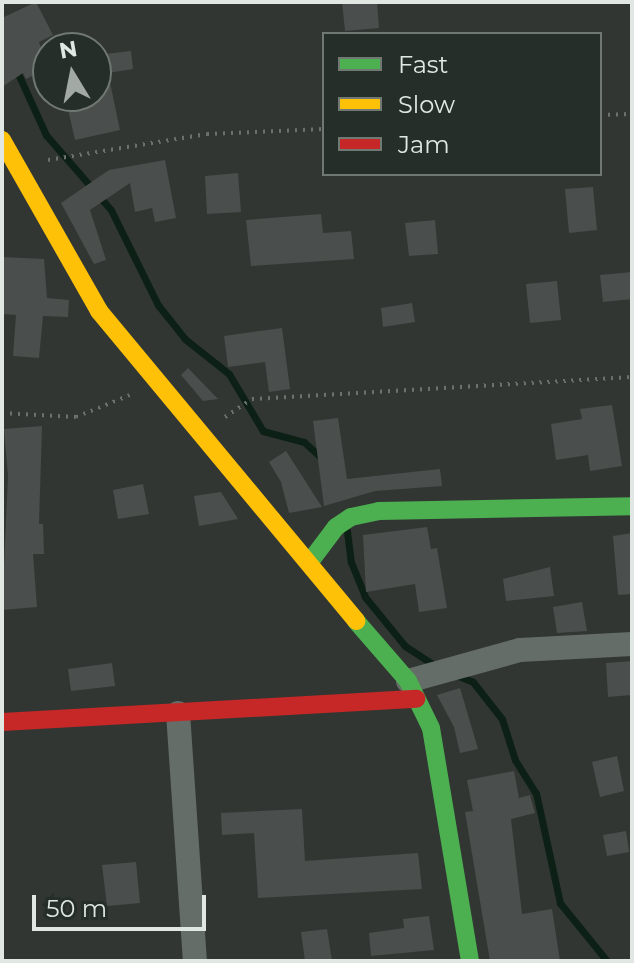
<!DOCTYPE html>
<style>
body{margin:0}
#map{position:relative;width:634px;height:963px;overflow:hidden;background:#313633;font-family:Montserrat,sans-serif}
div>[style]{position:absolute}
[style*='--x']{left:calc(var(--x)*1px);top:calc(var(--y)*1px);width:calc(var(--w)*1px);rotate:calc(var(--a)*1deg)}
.stream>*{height:7px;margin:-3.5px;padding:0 3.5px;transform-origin:3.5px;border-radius:3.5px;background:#0c2015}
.building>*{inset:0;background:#4a4e4c}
.path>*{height:4px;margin-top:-2px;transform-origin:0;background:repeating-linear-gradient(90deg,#6b726d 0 2px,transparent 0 8px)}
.street>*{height:24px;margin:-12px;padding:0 12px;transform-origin:12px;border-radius:12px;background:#646d68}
.fast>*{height:18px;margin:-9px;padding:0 9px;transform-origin:9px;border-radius:9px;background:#4caf50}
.slow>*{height:18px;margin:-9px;padding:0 9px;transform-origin:9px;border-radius:9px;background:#ffc107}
.jam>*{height:18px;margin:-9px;padding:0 9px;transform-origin:9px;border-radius:9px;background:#c62828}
span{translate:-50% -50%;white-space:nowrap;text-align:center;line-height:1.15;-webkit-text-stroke:8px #252e28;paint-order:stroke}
.frame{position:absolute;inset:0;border:4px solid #e1e7e3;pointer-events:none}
.legend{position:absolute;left:322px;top:32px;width:280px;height:144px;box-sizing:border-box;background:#252e28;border:2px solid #707873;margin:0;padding:10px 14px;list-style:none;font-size:24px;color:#e1e7e3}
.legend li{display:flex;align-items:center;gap:16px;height:40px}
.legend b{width:40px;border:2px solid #707873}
.north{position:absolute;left:32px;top:32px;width:80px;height:80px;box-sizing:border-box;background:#252e28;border:2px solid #707873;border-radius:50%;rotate:350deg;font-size:22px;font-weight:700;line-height:32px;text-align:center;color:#e1e7e3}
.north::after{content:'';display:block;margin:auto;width:28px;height:36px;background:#a3a9a5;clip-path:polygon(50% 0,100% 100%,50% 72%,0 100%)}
.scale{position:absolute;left:32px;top:895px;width:174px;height:36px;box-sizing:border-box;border:4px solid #e1e7e3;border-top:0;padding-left:10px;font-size:24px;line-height:28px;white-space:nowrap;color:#e1e7e3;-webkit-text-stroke:6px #252e28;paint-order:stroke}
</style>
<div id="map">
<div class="stream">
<div style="--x:15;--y:67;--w:75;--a:65.5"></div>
<div style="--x:46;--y:135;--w:99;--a:49.1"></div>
<div style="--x:111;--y:210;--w:106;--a:63.7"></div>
<div style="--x:158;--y:305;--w:43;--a:51.5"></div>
<div style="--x:185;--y:339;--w:56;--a:38.5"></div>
<div style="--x:229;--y:374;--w:66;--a:59.2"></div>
<div style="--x:263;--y:431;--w:42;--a:15"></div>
<div style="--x:304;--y:442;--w:24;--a:42"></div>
<div style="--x:347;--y:531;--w:31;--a:83"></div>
<div style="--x:351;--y:562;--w:38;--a:68"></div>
<div style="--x:365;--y:597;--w:63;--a:50.8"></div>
<div style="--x:405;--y:646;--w:35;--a:33"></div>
<div style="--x:456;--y:675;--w:18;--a:22"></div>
<div style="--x:473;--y:682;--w:47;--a:51.9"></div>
<div style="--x:502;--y:719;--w:43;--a:72.4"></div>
<div style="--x:515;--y:760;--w:39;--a:58"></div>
<div style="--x:536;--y:793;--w:113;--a:77.7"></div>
<div style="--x:560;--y:903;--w:75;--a:51"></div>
</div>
<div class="building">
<div style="clip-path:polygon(36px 2px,53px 35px,39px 42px,48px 68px,26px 79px,23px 73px,2px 87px,2px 18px)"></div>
<div style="clip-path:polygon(342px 2px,377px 2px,379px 28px,345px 31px)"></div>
<div style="clip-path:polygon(131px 51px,133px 69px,108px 73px,120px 130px,75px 140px,65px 96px,96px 96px,96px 55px)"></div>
<div style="clip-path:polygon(165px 160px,176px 218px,155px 222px,152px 208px,135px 212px,130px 183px,90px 210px,106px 260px,94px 264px,61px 203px,109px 170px)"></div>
<div style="clip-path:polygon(238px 173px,241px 212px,207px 214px,205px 176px)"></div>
<div style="clip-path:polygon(593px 187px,597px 230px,569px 233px,565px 189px)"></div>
<div style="clip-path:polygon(321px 214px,323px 233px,351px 231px,354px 259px,251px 266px,246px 220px)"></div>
<div style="clip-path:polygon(435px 220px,438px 254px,409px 256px,405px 223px)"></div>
<div style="clip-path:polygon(2px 257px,44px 259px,47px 298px,69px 300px,68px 317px,43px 316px,39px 358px,13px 356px,16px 315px,2px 314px)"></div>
<div style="clip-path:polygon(632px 272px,632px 299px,603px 302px,600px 275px)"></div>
<div style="clip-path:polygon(557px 281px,561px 320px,530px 323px,526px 284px)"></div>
<div style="clip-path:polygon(412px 303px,415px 322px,383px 327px,381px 308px)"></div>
<div style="clip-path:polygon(282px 328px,290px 389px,269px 392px,265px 362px,228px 367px,224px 336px)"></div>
<div style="clip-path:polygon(188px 368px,218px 399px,203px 401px,181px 375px)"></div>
<div style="clip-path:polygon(612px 405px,622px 466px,590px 471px,588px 455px,556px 460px,551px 424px,582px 419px,580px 409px)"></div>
<div style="clip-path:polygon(338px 418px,347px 479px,440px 469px,442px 486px,375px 491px,324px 506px,313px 421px)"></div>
<div style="clip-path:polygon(42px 426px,39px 524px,43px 524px,44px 554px,33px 554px,37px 607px,2px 610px,8px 476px,4px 429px)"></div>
<div style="clip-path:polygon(286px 451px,322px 507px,289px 513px,281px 482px,269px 462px)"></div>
<div style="clip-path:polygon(143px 484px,149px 514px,118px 519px,113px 490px)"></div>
<div style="clip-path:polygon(221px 492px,238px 519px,199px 526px,194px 496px)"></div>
<div style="clip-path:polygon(427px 527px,431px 549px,437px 548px,447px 608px,419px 612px,415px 584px,366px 592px,363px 535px)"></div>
<div style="clip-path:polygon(632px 533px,632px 594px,618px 595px,613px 536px)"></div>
<div style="clip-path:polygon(550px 567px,554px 596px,506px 601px,503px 579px)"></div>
<div style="clip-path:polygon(582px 602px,587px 631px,557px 633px,553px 607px)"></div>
<div style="clip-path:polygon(632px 661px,632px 695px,608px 697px,606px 663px)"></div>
<div style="clip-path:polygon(112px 663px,115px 686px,71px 691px,68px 669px)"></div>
<div style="clip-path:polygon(460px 688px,478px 749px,460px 753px,454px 727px,437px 695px)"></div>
<div style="clip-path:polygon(617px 756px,624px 791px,600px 797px,592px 762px)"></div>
<div style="clip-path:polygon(514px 771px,519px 798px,530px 795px,535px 813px,511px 819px,522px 914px,552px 909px,560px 961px,490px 961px,465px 812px,473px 811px,467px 780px)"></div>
<div style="clip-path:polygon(302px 809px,305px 861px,418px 853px,422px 889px,258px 898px,254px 833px,222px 835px,221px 813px)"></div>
<div style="clip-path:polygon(626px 831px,629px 852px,607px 856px,603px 835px)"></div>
<div style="clip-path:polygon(136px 862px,140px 903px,107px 906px,102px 865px)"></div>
<div style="clip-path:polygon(429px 916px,434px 950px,371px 956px,369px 933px,404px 928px,403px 919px)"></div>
<div style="clip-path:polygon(327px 929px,332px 961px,305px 961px,301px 932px)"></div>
</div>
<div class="path">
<div style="--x:600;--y:115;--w:32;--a:-2"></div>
<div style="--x:48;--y:160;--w:161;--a:-9.3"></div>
<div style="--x:207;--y:134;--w:117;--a:-2.4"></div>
<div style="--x:2;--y:413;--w:74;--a:3.1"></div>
<div style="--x:76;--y:417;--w:64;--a:-22.1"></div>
<div style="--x:225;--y:417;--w:32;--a:-34"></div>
<div style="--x:252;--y:399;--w:381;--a:-3.3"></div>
</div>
<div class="street">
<div style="--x:408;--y:681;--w:116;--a:-15.5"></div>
<div style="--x:520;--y:650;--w:112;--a:-3.1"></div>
<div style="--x:178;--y:713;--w:249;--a:86.1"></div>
</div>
<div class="fast">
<div style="--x:309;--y:563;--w:45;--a:-53.1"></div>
<div style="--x:336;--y:527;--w:18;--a:-34"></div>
<div style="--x:351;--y:517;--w:29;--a:-12"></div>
<div style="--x:379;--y:511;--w:253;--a:-1.1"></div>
<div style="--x:356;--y:621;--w:79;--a:49.1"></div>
<div style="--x:408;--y:681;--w:52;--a:63.9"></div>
<div style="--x:431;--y:728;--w:236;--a:80.5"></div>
</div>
<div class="slow">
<div style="--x:2;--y:140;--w:197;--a:60.4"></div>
<div style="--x:99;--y:311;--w:403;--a:50.3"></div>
</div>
<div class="jam">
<div style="--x:2;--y:722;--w:415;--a:-3.2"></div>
</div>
<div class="frame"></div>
<ul class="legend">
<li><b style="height:10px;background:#4caf50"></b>Fast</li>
<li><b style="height:10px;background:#ffc107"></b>Slow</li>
<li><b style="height:10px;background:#c62828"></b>Jam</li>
</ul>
<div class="north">N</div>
<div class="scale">50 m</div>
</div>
